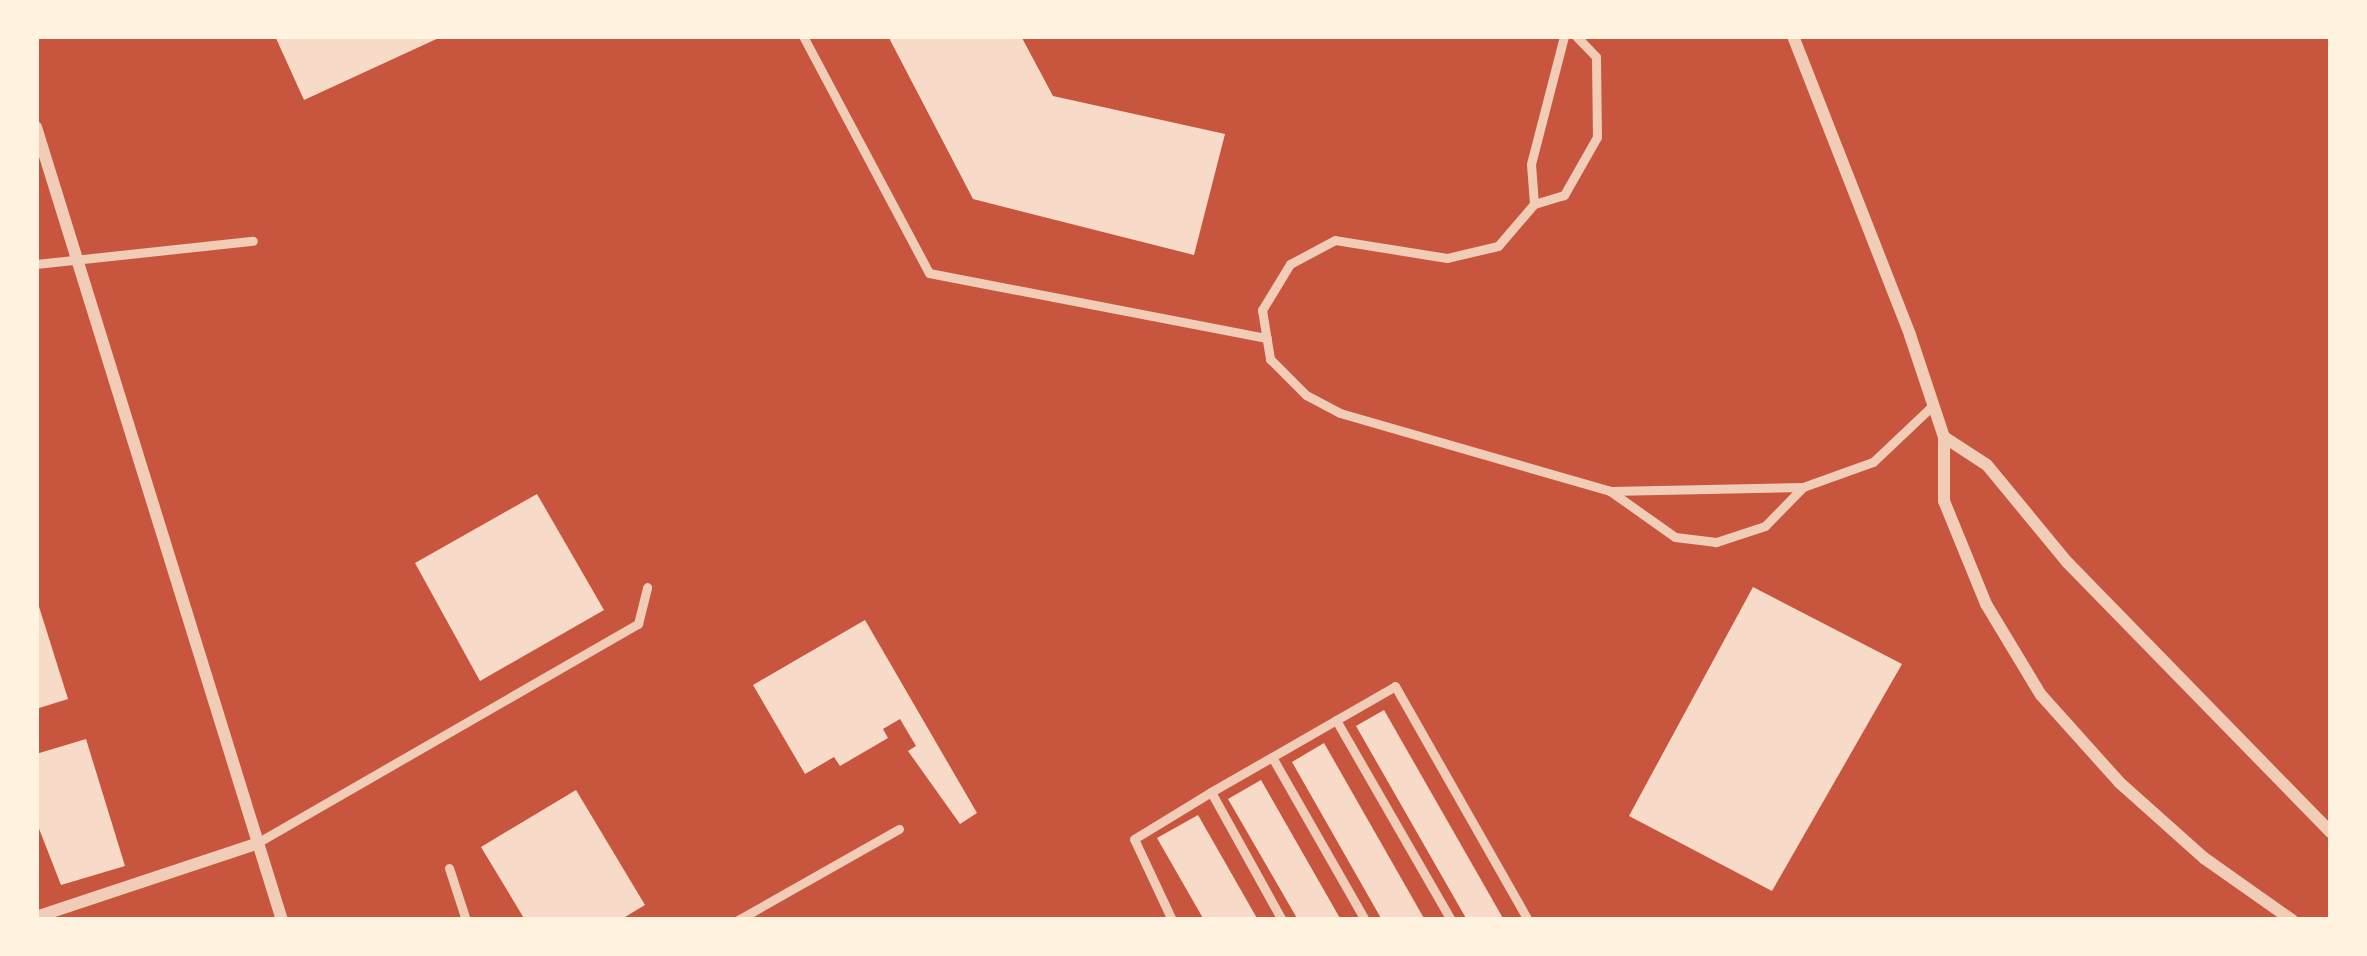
<!DOCTYPE html>
<style>
body{margin:0}
#map{position:relative;width:2367px;height:956px;overflow:hidden;background:#c8553d;font-family:"Nunito Sans",sans-serif}
div>[style]{position:absolute}
[style*='--x']{left:calc(var(--x)*1px);top:calc(var(--y)*1px);width:calc(var(--w)*1px);rotate:calc(var(--a)*1deg)}
.building>*{inset:0;background:#f7dbc8}
.service>*{height:9px;margin:-4.5px;padding:0 4.5px;transform-origin:4.5px;border-radius:4.5px;background:#f1ccb7}
.minor>*{height:12px;margin:-6px;padding:0 6px;transform-origin:6px;border-radius:6px;background:#f1ccb7}
span{translate:-50% -50%;white-space:nowrap;text-align:center;line-height:1.15;-webkit-text-stroke:9px #fff3e0;paint-order:stroke}
.frame{position:absolute;inset:0;border:39px solid #fff3e0;pointer-events:none}
</style>
<div id="map">
<div class="building">
<div style="clip-path:polygon(275px 36px,443px 36px,304px 100px)"></div>
<div style="clip-path:polygon(888px 36px,1021px 36px,1053px 96px,1225px 134px,1194px 255px,973px 199px)"></div>
<div style="clip-path:polygon(537px 494px,604px 610px,480px 681px,415px 563px)"></div>
<div style="clip-path:polygon(1753px 587px,1902px 664px,1772px 891px,1629px 816px)"></div>
<div style="clip-path:polygon(36px 597px,68px 699px,36px 709px)"></div>
<div style="clip-path:polygon(865px 620px,977px 813px,960px 824px,908px 751px,916px 746px,900px 719px,883px 729px,888px 738px,840px 766px,834px 757px,805px 774px,753px 685px)"></div>
<div style="clip-path:polygon(1384px 710px,1504px 920px,1467px 920px,1356px 726px)"></div>
<div style="clip-path:polygon(86px 739px,125px 866px,61px 885px,36px 821px,36px 754px)"></div>
<div style="clip-path:polygon(1324px 743px,1425px 920px,1382px 920px,1292px 762px)"></div>
<div style="clip-path:polygon(1261px 780px,1341px 920px,1298px 920px,1228px 799px)"></div>
<div style="clip-path:polygon(576px 790px,645px 905px,620px 920px,525px 920px,481px 847px)"></div>
<div style="clip-path:polygon(1198px 815px,1258px 920px,1204px 920px,1157px 838px)"></div>
</div>
<div class="service">
<div style="--x:803;--y:36;--w:268;--a:62"></div>
<div style="--x:929;--y:273;--w:344;--a:10.9"></div>
<div style="--x:1576;--y:36;--w:29;--a:46"></div>
<div style="--x:1596;--y:57;--w:80;--a:89.3"></div>
<div style="--x:1597;--y:137;--w:67;--a:119.6"></div>
<div style="--x:1564;--y:195;--w:31;--a:163"></div>
<div style="--x:1534;--y:204;--w:55;--a:130.6"></div>
<div style="--x:1498;--y:246;--w:52;--a:166.8"></div>
<div style="--x:1447;--y:258;--w:113;--a:-170.9"></div>
<div style="--x:1335;--y:240;--w:51;--a:151.9"></div>
<div style="--x:1290;--y:264;--w:54;--a:121.3"></div>
<div style="--x:1262;--y:310;--w:50;--a:80.7"></div>
<div style="--x:1270;--y:359;--w:51;--a:45"></div>
<div style="--x:1306;--y:395;--w:38;--a:28"></div>
<div style="--x:1340;--y:413;--w:281;--a:16.1"></div>
<div style="--x:1534;--y:204;--w:40;--a:-94.3"></div>
<div style="--x:1531;--y:164;--w:132;--a:-75.5"></div>
<div style="--x:36;--y:264;--w:218;--a:-6.1"></div>
<div style="--x:1803;--y:487;--w:54;--a:134.3"></div>
<div style="--x:1765;--y:526;--w:52;--a:161.9"></div>
<div style="--x:1716;--y:542;--w:41;--a:-173"></div>
<div style="--x:1675;--y:537;--w:80;--a:-144.7"></div>
<div style="--x:1610;--y:491;--w:193;--a:-1.2"></div>
<div style="--x:1803;--y:487;--w:74;--a:-19.7"></div>
<div style="--x:1873;--y:462;--w:80;--a:-43.5"></div>
<div style="--x:1336;--y:720;--w:231;--a:60.1"></div>
<div style="--x:1272;--y:757;--w:188;--a:60.3"></div>
<div style="--x:1211;--y:792;--w:212;--a:-29.9"></div>
<div style="--x:1395;--y:686;--w:269;--a:60.4"></div>
<div style="--x:255;--y:844;--w:442;--a:-29.9"></div>
<div style="--x:638;--y:624;--w:38;--a:-76"></div>
<div style="--x:449;--y:868;--w:55;--a:71.9"></div>
<div style="--x:738;--y:920;--w:185;--a:-29.5"></div>
<div style="--x:1172;--y:920;--w:89;--a:-115.1"></div>
<div style="--x:1134;--y:839;--w:90;--a:-31.4"></div>
<div style="--x:1211;--y:792;--w:146;--a:61"></div>
</div>
<div class="minor">
<div style="--x:1793;--y:36;--w:321;--a:68.6"></div>
<div style="--x:1910;--y:335;--w:108;--a:71.6"></div>
<div style="--x:1944;--y:437;--w:64;--a:90"></div>
<div style="--x:1944;--y:501;--w:111;--a:67.8"></div>
<div style="--x:1986;--y:604;--w:106;--a:58.9"></div>
<div style="--x:2041;--y:695;--w:118;--a:48.1"></div>
<div style="--x:2120;--y:783;--w:113;--a:41.8"></div>
<div style="--x:2204;--y:858;--w:108;--a:35.2"></div>
<div style="--x:36;--y:127;--w:830;--a:72.77"></div>
<div style="--x:1944;--y:437;--w:51;--a:33.1"></div>
<div style="--x:1987;--y:465;--w:126;--a:50.5"></div>
<div style="--x:2067;--y:562;--w:378;--a:45.7"></div>
<div style="--x:36;--y:917;--w:231;--a:-18.4"></div>
</div>
<div class="frame"></div>
</div>
